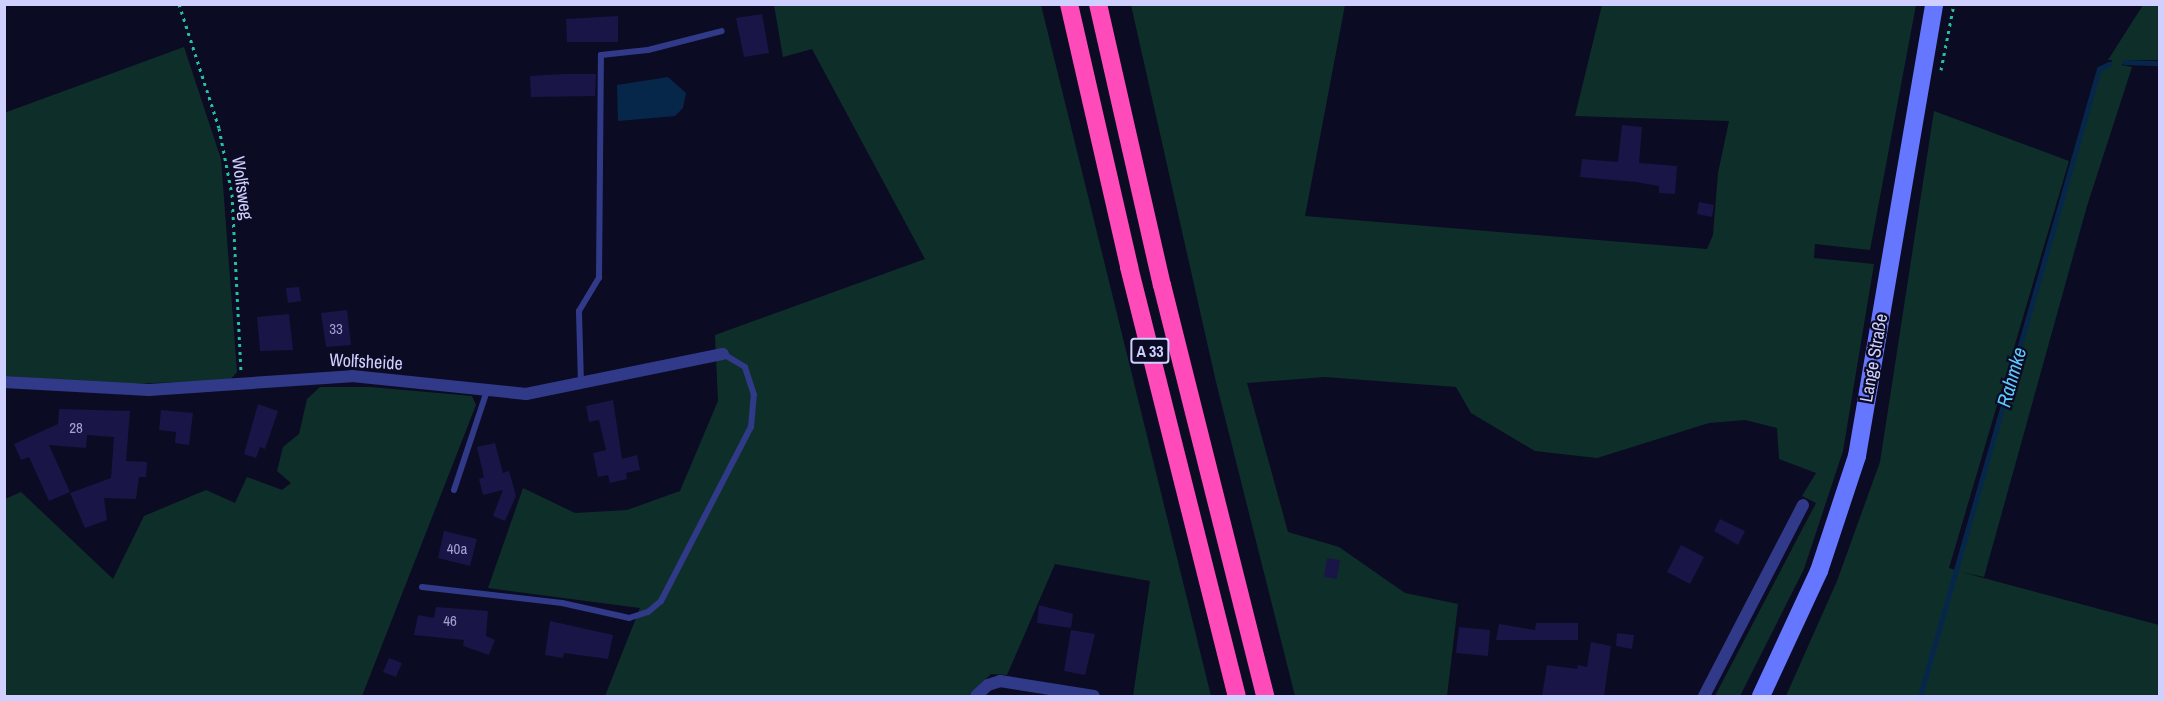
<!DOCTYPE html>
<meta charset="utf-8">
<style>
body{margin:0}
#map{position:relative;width:2164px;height:701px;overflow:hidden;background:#0c0b24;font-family:"Archivo Narrow",sans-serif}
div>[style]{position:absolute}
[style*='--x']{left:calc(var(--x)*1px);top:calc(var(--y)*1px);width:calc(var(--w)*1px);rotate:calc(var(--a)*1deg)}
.green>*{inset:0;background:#0e2f29}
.water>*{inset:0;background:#062749}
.stream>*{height:4.5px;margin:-2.25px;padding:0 2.25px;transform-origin:2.25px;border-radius:2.25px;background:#062749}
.building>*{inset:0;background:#191547}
.path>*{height:3px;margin-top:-1.5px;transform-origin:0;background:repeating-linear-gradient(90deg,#21c1a1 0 3px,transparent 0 7.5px)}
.lane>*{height:6px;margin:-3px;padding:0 3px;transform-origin:3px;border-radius:3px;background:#313a88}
.street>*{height:12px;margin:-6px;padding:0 6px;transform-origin:6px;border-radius:6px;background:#313a88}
.secondary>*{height:18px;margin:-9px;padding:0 9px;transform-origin:9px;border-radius:9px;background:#67f}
.highway>*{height:18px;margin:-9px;padding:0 9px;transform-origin:9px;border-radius:9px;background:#ff4ab9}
span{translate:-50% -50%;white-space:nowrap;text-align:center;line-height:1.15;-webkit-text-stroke:4.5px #0c0b24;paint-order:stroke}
.number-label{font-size:15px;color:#a2a1d1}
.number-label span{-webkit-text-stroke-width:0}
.shield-label span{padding:2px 4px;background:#0c0b24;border:2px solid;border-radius:4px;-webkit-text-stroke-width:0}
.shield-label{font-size:16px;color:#cfd0ff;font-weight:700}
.street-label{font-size:18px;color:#cfd0ff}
.water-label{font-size:20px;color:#5dcaff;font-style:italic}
.frame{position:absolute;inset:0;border:6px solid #cfd0ff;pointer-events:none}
</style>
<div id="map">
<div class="green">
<div style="clip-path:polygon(774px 5px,1041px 5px,1211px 696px,1133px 696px,1150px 581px,1055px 564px,1007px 675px,991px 674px,968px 696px,605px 696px,640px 608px,488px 588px,523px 488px,575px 513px,627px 510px,680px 491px,718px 401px,715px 335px,925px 259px,812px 49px,783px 57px)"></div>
<div style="clip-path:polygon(1131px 5px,1345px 5px,1305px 216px,1707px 249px,1713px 235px,1718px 173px,1729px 121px,1575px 116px,1602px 5px,1916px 5px,1870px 250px,1815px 244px,1814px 258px,1874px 264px,1843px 451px,1804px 569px,1740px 696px,1715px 696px,1816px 503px,1802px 496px,1816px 473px,1779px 459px,1777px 428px,1745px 420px,1709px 423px,1597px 458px,1535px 451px,1471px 413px,1456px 387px,1325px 377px,1247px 383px,1288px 532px,1339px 547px,1405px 593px,1458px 604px,1447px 696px,1295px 696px,1216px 382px)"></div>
<div style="clip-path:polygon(2143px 5px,2159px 5px,2159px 60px,2125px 60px,2122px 65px,2132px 67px,2087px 206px,1984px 577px,1961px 572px,2159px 625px,2159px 696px,1786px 696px,1837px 581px,1880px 462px,1934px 111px,2069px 161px,1949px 568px,1955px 570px,2101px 70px,2110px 66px,2112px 60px,2108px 60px)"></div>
<div style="clip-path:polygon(184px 47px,221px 159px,237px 372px,230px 380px,127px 384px,5px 376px,4px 113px)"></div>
<div style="clip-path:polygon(320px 387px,371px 387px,472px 396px,476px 405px,362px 696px,5px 696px,5px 499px,21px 492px,113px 579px,144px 516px,206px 490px,235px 503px,247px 477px,282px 490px,291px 483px,277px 471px,283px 447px,299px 434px,307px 399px)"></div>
</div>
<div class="water">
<div style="clip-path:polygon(668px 77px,686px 93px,683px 108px,675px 116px,618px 121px,617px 85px)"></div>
</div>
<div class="stream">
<div style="--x:2125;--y:62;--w:35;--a:2"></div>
<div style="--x:1920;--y:696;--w:652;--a:-74.07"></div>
<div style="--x:2099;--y:69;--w:11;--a:-27"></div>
<div style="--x:2158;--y:696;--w:2;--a:-27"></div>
</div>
<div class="building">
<div style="clip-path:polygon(762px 14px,769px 53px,744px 57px,736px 18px)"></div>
<div style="clip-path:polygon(618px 16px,618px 42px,567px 42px,566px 19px)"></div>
<div style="clip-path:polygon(564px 74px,596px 74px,595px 96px,531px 97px,530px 76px)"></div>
<div style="clip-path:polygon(1622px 125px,1642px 127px,1639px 163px,1677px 166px,1675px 194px,1659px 193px,1659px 186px,1636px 182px,1580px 177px,1582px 159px,1618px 162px)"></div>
<div style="clip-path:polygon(1699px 202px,1714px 205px,1712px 217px,1697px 214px)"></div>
<div style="clip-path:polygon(299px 287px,301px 301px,288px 303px,286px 288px)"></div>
<div style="clip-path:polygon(347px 310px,351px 345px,326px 347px,321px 313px)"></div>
<div style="clip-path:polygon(289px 314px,293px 350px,260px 351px,257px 317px)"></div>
<div style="clip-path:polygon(613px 400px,622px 459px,637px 455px,640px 470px,626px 473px,627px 479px,610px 483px,608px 475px,598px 477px,593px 453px,606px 450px,599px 420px,589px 422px,586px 406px)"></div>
<div style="clip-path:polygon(258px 404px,278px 411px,265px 449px,260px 447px,256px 458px,244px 454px)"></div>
<div style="clip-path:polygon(59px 409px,130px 411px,126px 461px,147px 462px,146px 477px,139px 477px,136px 499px,104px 498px,107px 520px,85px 528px,70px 493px,111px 478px,114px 437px,87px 435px,86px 448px,49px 445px,70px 492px,49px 501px,29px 457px,21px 460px,14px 444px,58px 424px)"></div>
<div style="clip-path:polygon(161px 410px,193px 413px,189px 445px,175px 443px,176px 432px,159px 430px)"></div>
<div style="clip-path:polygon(495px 443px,503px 473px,509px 471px,516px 496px,505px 521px,493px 516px,503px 490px,483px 495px,479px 479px,484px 477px,477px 447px)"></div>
<div style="clip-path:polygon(1720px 519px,1745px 531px,1738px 545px,1714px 531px)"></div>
<div style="clip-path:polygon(444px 531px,477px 539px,470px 566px,438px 558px)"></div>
<div style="clip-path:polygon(1681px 545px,1704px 557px,1690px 584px,1667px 572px)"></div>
<div style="clip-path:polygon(1327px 558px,1340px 560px,1337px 579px,1324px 577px)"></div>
<div style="clip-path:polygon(1039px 605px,1073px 614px,1071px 628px,1037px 623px)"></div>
<div style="clip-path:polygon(436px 607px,488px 611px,486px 636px,495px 640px,489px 655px,463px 646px,464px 640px,414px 635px,418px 615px,434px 618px)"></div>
<div style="clip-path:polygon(550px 621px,613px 635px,608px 659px,564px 653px,563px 658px,545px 655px)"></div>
<div style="clip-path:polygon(1536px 623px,1578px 623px,1578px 640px,1496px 640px,1499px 624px,1535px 630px)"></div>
<div style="clip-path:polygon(1459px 627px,1490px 630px,1488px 656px,1456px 653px)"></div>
<div style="clip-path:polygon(1071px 630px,1095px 634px,1085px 675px,1064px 671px)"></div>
<div style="clip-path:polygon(1617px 633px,1634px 635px,1632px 649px,1616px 646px)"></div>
<div style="clip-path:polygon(1591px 642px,1611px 646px,1604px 696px,1542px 696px,1547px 665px,1577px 669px,1578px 665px,1587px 667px)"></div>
<div style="clip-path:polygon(389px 658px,402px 663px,396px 677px,383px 672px)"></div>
</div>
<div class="path">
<div style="--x:179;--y:4;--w:130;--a:72.1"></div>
<div style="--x:219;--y:128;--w:67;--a:78.9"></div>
<div style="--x:232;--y:194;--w:176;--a:87.1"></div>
<div style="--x:1941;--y:70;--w:67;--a:-78.9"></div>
</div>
<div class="lane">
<div style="--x:581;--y:384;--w:73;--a:-91.6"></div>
<div style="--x:579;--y:311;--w:39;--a:-59"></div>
<div style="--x:599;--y:278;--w:223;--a:-89.5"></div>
<div style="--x:601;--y:55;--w:47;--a:-6.1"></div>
<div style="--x:648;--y:50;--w:76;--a:-14.4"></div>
<div style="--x:454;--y:490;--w:104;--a:-71.6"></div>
<div style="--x:422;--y:587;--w:141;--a:6.5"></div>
<div style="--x:562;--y:603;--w:69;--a:12.6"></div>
<div style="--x:629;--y:618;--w:20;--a:-18"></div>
<div style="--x:648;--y:612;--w:17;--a:-40"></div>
<div style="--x:661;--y:601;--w:196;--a:-62.7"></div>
<div style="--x:751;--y:427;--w:32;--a:-85"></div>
<div style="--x:754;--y:395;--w:29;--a:-108"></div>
<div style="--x:745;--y:367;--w:26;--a:-149"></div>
</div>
<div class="street">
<div style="--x:4;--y:382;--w:145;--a:3.2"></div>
<div style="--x:149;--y:390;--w:203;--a:-3.9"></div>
<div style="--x:352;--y:376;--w:175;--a:5.9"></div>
<div style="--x:526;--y:394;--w:201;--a:-11.5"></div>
<div style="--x:976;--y:696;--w:16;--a:-43"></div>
<div style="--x:988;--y:685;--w:13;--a:-18"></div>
<div style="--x:1000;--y:681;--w:95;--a:9.1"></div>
<div style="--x:1704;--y:696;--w:215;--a:-62.6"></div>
</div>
<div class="secondary">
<div style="--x:1761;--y:696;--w:138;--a:-65.1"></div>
<div style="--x:1819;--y:571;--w:121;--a:-71.7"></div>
<div style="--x:1857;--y:456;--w:459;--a:-80.3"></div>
</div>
<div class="highway">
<div style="--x:1069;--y:4;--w:270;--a:77.1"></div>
<div style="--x:1129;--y:267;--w:442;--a:75.9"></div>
<div style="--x:1098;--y:4;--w:288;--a:77.2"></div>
<div style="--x:1162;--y:285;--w:424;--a:75.9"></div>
</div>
<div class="number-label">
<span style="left:336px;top:329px">33</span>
<span style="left:76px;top:428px">28</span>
<span style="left:457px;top:549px">40a</span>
<span style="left:450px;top:621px">46</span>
</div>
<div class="shield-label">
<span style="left:1150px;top:351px">A 33</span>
</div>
<div class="street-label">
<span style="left:242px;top:188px;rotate:82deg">Wolfsweg</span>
<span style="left:1874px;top:358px;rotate:-80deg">Lange Straße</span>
<span style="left:366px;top:362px;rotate:3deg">Wolfsheide</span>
</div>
<div class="water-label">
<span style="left:2011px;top:377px;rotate:-74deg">Rahmke</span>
</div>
<div class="frame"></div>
</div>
